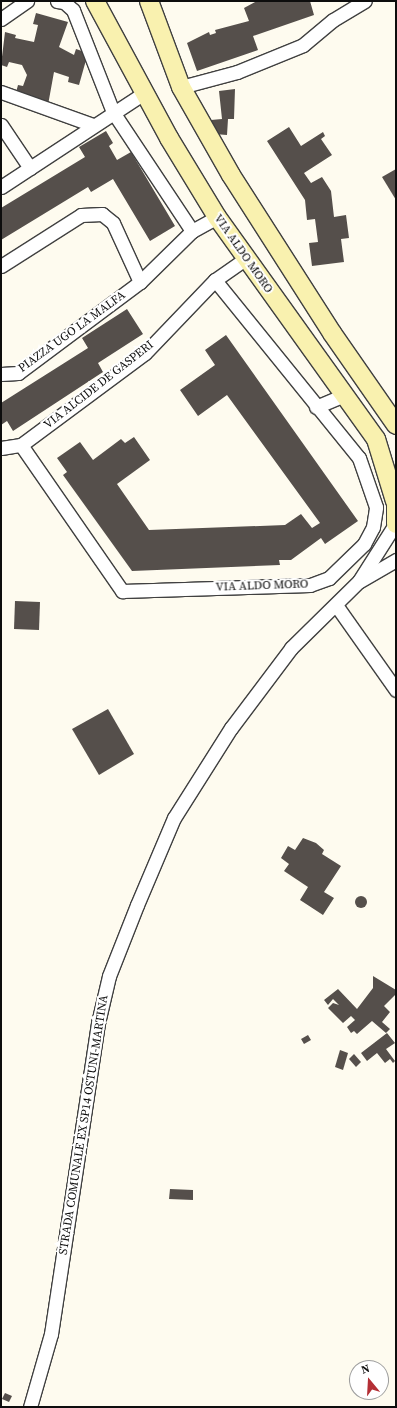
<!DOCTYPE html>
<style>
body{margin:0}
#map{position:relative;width:397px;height:1408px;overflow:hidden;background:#fefbef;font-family:"Source Serif 4",serif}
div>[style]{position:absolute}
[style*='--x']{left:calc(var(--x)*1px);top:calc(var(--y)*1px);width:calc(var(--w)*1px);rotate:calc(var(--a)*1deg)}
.building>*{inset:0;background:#554f4b}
.round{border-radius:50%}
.roads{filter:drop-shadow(1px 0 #404040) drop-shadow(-1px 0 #404040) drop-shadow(0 1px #404040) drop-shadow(0 -1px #404040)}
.minor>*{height:13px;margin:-6.5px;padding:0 6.5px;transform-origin:6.5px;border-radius:6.5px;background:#fff}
.secondary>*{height:18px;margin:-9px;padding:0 9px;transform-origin:9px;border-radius:9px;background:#f9f1af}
span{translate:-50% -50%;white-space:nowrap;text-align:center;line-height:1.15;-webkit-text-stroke:4px #fff;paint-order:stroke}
.street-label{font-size:12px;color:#0d0d0d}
.frame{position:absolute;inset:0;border:2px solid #0d0d0d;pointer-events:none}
.north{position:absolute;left:349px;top:1360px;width:40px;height:40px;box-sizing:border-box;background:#fff;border:1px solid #9e9e9e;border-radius:50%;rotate:342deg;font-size:11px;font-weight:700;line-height:16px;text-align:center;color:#0d0d0d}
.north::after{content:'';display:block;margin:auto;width:14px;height:18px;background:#b42f35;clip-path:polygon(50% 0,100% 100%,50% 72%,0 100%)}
</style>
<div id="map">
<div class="building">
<div style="clip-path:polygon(257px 1px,310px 1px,314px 15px,253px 36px,258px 50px,197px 71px,187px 43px,209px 32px,210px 35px,216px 33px,215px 30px,249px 21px,244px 8px)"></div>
<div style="clip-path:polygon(36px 13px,68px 22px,59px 47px,74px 55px,76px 49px,88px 53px,79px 85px,68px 82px,69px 77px,54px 72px,48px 105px,15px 96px,18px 85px,23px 86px,27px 75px,22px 65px,9px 62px,7px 67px,1px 65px,5px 32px,16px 35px,15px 38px,34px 42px,38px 25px,33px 24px)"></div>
<div style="clip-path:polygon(235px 89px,234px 119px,228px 119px,227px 135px,214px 134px,211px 120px,222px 119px,219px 91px)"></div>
<div style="clip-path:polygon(289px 127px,301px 146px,323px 132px,325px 136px,321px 139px,332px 155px,304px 173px,311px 183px,322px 177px,331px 191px,334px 217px,346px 215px,349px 238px,341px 239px,344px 262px,312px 266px,309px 243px,318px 242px,315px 219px,307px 220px,305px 200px,267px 141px)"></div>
<div style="clip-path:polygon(106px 131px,113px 143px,109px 146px,117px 160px,131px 152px,175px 226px,150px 241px,113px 179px,91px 192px,88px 187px,1px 240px,1px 208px,85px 157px,79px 147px)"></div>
<div style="clip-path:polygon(396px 169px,396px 200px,382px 177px)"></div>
<div style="clip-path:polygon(127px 309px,143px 334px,98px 363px,103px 372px,13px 431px,7px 421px,1px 425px,1px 403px,88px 348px,82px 338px)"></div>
<div style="clip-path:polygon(226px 335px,358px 521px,325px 544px,321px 538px,291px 560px,279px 560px,280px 565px,132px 571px,63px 475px,67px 472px,57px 458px,80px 442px,93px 460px,121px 439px,125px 443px,134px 437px,150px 460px,117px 484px,149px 530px,285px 525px,301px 514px,312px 528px,320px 523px,227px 395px,198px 416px,180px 390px,215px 365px,205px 350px)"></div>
<div style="clip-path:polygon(15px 601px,40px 602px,39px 630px,14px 629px)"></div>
<div style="clip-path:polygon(108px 709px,134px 754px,99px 775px,72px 729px)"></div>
<div style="clip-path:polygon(303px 838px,316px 843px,324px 850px,322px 854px,341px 866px,324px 892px,334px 898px,323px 915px,300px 900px,308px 887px,284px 871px,289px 864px,281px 858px,288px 846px,295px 850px)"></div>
<div class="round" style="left:355px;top:896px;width:12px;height:12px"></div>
<div style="clip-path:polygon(373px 976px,396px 990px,396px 994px,384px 1006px,390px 1012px,382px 1022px,390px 1029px,386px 1033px,372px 1021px,357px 1034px,354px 1031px,351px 1033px,347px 1027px,355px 1020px,351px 1016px,343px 1023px,328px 1008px,333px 1003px,339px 1005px,333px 999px,328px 1005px,324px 1000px,338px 989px,357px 1009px,373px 988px)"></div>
<div style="clip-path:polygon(387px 1033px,395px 1043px,386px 1049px,395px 1061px,393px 1063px,390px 1059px,385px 1063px,377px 1053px,367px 1061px,361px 1053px)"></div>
<div style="clip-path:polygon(308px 1035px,311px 1040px,304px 1044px,301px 1039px)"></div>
<div style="clip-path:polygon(340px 1050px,348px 1053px,343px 1070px,335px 1067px)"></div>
<div style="clip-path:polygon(354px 1054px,361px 1062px,356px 1067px,349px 1059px)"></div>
<div style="clip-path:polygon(170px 1189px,193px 1190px,193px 1200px,169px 1199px)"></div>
<div style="clip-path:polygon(5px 1393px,12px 1396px,9px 1402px,2px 1399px)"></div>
</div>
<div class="roads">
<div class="minor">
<div style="--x:57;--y:1;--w:7;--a:8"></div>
<div style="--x:64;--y:2;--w:12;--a:42"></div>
<div style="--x:73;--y:10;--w:110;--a:68.6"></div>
<div style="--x:113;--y:112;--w:143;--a:56.4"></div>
<div style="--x:1;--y:19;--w:32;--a:-35"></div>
<div style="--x:181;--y:87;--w:58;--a:-15"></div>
<div style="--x:237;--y:72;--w:71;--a:-22.2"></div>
<div style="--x:303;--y:45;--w:39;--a:-40"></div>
<div style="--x:333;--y:20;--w:37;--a:-31"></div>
<div style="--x:1;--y:92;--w:98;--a:19.7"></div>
<div style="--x:1;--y:125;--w:52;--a:56"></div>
<div style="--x:1;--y:187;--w:171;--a:-33.3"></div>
<div style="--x:1;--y:266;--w:95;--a:-32.5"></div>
<div style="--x:81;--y:215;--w:21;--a:-3"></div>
<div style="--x:102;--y:214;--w:14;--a:39"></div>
<div style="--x:113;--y:223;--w:65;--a:65.4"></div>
<div style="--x:1;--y:374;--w:17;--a:-3"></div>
<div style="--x:18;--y:373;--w:152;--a:-36.7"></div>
<div style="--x:140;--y:282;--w:73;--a:-44.4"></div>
<div style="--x:192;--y:231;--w:29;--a:-29"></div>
<div style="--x:316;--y:407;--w:30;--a:-23"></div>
<div style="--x:21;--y:445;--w:178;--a:55.3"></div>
<div style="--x:122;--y:591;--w:188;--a:-1.8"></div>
<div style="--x:310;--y:585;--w:20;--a:-20"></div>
<div style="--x:329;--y:578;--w:49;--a:-44.2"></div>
<div style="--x:364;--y:544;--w:19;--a:-62"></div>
<div style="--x:373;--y:527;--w:20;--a:-81"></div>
<div style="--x:376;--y:507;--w:52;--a:-109.1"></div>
<div style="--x:359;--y:458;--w:229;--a:-129"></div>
<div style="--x:1;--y:448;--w:20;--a:-9"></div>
<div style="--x:21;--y:445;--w:154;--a:-36.6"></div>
<div style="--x:145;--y:353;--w:101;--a:-46.2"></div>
<div style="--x:215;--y:280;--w:38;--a:-35"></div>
<div style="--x:360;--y:581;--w:42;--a:-30.3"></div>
<div style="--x:336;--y:605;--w:104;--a:54.8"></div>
<div style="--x:30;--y:1407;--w:76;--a:-74"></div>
<div style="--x:51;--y:1334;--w:315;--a:-81.4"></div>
<div style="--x:98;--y:1023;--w:48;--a:-76.8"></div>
<div style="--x:109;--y:976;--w:76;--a:-68.5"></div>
<div style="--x:137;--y:905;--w:95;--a:-67"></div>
<div style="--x:174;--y:818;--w:107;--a:-57.7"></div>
<div style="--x:231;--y:728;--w:100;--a:-53.1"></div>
<div style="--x:291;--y:648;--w:95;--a:-44.6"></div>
<div style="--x:359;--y:581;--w:69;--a:-57.5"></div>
</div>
<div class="secondary">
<div style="--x:95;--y:1;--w:156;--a:61.6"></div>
<div style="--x:169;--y:138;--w:92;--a:58.7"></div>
<div style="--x:217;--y:217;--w:273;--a:54.4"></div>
<div style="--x:376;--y:439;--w:65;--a:73"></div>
<div style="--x:149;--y:1;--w:92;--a:69.6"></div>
<div style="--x:181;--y:87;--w:101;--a:60.4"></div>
<div style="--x:231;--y:175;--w:188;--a:57.4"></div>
<div style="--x:332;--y:333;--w:112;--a:55.2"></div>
<div style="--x:396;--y:498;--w:26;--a:90"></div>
</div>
</div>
<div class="street-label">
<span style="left:243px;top:254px;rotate:55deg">VIA ALDO MORO</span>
<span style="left:72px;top:332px;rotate:-36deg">PIAZZA UGO LA MALFA</span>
<span style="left:99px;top:385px;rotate:-38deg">VIA ALCIDE DE GASPERI</span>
<span style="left:262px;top:586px;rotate:-2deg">VIA ALDO MORO</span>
<span style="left:84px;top:1125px;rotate:-81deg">STRADA COMUNALE EX SP14 OSTUNI-MARTINA</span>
</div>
<div class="frame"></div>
<div class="north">N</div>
</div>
